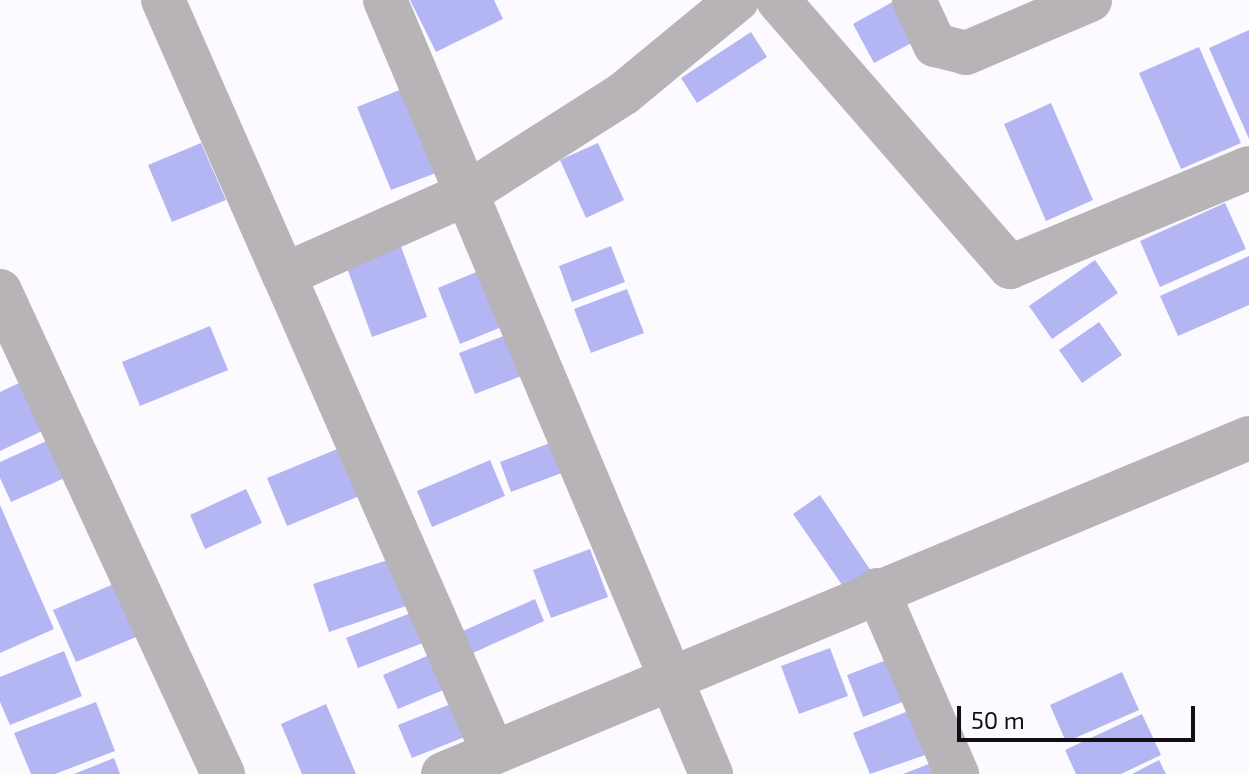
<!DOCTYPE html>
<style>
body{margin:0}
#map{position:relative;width:1249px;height:774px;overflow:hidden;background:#fcfaff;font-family:"Exo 2",sans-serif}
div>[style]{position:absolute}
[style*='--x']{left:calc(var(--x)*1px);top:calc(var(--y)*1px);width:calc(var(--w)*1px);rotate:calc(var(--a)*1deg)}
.building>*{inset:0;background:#b4b6f3}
.minor>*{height:44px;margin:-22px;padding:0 22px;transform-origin:22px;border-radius:22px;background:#b7b3b6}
span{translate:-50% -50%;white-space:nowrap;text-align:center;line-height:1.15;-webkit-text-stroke:6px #fcfaff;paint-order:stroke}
.scale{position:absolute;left:957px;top:706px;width:238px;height:36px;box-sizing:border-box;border:4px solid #110f13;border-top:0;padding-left:10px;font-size:24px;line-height:28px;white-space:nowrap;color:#110f13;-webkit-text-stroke:6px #fcfaff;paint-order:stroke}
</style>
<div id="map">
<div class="building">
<div style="clip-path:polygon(410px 0,494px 0,503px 19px,436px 52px)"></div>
<div style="clip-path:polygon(896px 0,921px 38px,874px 63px,853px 24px)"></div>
<div style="clip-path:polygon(1249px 30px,1249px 139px,1209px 48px)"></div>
<div style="clip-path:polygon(751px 32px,767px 57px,697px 103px,681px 78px)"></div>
<div style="clip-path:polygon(1199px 47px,1241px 143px,1181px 169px,1139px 73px)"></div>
<div style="clip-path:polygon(402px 89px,436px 173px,391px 190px,357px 107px)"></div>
<div style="clip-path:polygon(1051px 103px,1093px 200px,1046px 221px,1004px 124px)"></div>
<div style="clip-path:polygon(201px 143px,226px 200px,172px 222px,148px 165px)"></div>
<div style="clip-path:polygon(598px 143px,624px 200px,586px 218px,560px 160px)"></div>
<div style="clip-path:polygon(1225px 203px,1246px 249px,1160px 287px,1140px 241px)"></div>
<div style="clip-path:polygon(400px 244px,427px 317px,372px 337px,346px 265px)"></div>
<div style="clip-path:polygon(611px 246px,625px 282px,572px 302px,559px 266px)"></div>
<div style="clip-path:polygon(1249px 256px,1249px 305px,1178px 336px,1160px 296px)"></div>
<div style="clip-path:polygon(1095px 260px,1118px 293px,1052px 339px,1029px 306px)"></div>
<div style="clip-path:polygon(486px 268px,509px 324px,460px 344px,438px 288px)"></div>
<div style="clip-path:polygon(627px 289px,644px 333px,591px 353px,574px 309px)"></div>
<div style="clip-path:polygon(1099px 322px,1122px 355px,1082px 383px,1059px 350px)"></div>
<div style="clip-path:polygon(210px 326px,228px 370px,140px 406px,122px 362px)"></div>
<div style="clip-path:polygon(514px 332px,529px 373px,475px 394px,459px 353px)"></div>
<div style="clip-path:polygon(36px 375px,59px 423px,0 451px,0 392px)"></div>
<div style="clip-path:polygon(62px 434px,78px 472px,11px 502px,0 478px,0 462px)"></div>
<div style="clip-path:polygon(555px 441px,567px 471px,511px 492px,500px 462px)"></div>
<div style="clip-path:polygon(342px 447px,362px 495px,287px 526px,267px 478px)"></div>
<div style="clip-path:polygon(490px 460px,505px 496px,432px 527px,417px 491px)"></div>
<div style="clip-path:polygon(246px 489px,262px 523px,205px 549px,190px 515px)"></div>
<div style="clip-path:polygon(820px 495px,873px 574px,847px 592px,793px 514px)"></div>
<div style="clip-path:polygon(0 505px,54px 629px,0 653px)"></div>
<div style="clip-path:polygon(590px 549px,608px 597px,551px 618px,533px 570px)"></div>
<div style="clip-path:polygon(394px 558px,409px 605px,329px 632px,313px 584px)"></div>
<div style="clip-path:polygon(130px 577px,153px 630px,76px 662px,53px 610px)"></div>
<div style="clip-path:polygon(535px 599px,544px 621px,464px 657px,454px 635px)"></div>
<div style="clip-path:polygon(416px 611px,428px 641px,358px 668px,346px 638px)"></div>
<div style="clip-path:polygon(830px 648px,848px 696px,799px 714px,781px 666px)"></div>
<div style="clip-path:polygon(64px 651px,82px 696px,10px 725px,0 702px,0 677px)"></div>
<div style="clip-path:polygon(434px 653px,448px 688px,398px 709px,383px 675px)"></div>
<div style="clip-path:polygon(897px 656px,913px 698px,863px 717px,847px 675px)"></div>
<div style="clip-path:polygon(1122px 672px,1139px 710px,1066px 742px,1050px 705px)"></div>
<div style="clip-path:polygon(458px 701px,472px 734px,412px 758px,398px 725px)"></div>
<div style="clip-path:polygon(96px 702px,115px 751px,55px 774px,31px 774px,14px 733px)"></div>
<div style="clip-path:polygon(326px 704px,356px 774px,302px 774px,281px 724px)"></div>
<div style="clip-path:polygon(916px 708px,934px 752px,870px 774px,853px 733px)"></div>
<div style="clip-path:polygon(1142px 714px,1161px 755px,1121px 774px,1076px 774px,1065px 750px)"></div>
<div style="clip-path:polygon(114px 758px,120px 774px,74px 774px)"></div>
<div style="clip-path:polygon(939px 760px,945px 774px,903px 774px)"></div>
<div style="clip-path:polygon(1159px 760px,1166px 774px,1132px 774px)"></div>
</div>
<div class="minor">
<div style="--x:163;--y:0;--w:300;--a:66.3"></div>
<div style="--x:385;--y:0;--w:840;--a:67.16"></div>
<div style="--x:778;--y:0;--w:354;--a:49"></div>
<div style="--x:1010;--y:267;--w:259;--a:-22.5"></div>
<div style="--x:914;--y:0;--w:50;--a:65"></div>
<div style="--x:935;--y:45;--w:32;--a:14"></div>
<div style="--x:966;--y:53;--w:135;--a:-23.1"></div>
<div style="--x:0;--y:291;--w:532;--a:65.22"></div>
<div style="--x:877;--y:590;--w:201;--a:66.5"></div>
<div style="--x:493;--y:752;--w:521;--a:-113.66"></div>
<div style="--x:284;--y:275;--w:199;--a:-24"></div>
<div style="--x:466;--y:194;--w:186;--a:-32.5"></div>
<div style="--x:623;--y:94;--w:148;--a:-39.5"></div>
<div style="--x:443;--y:774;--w:873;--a:-22.63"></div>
</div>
<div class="scale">50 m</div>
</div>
